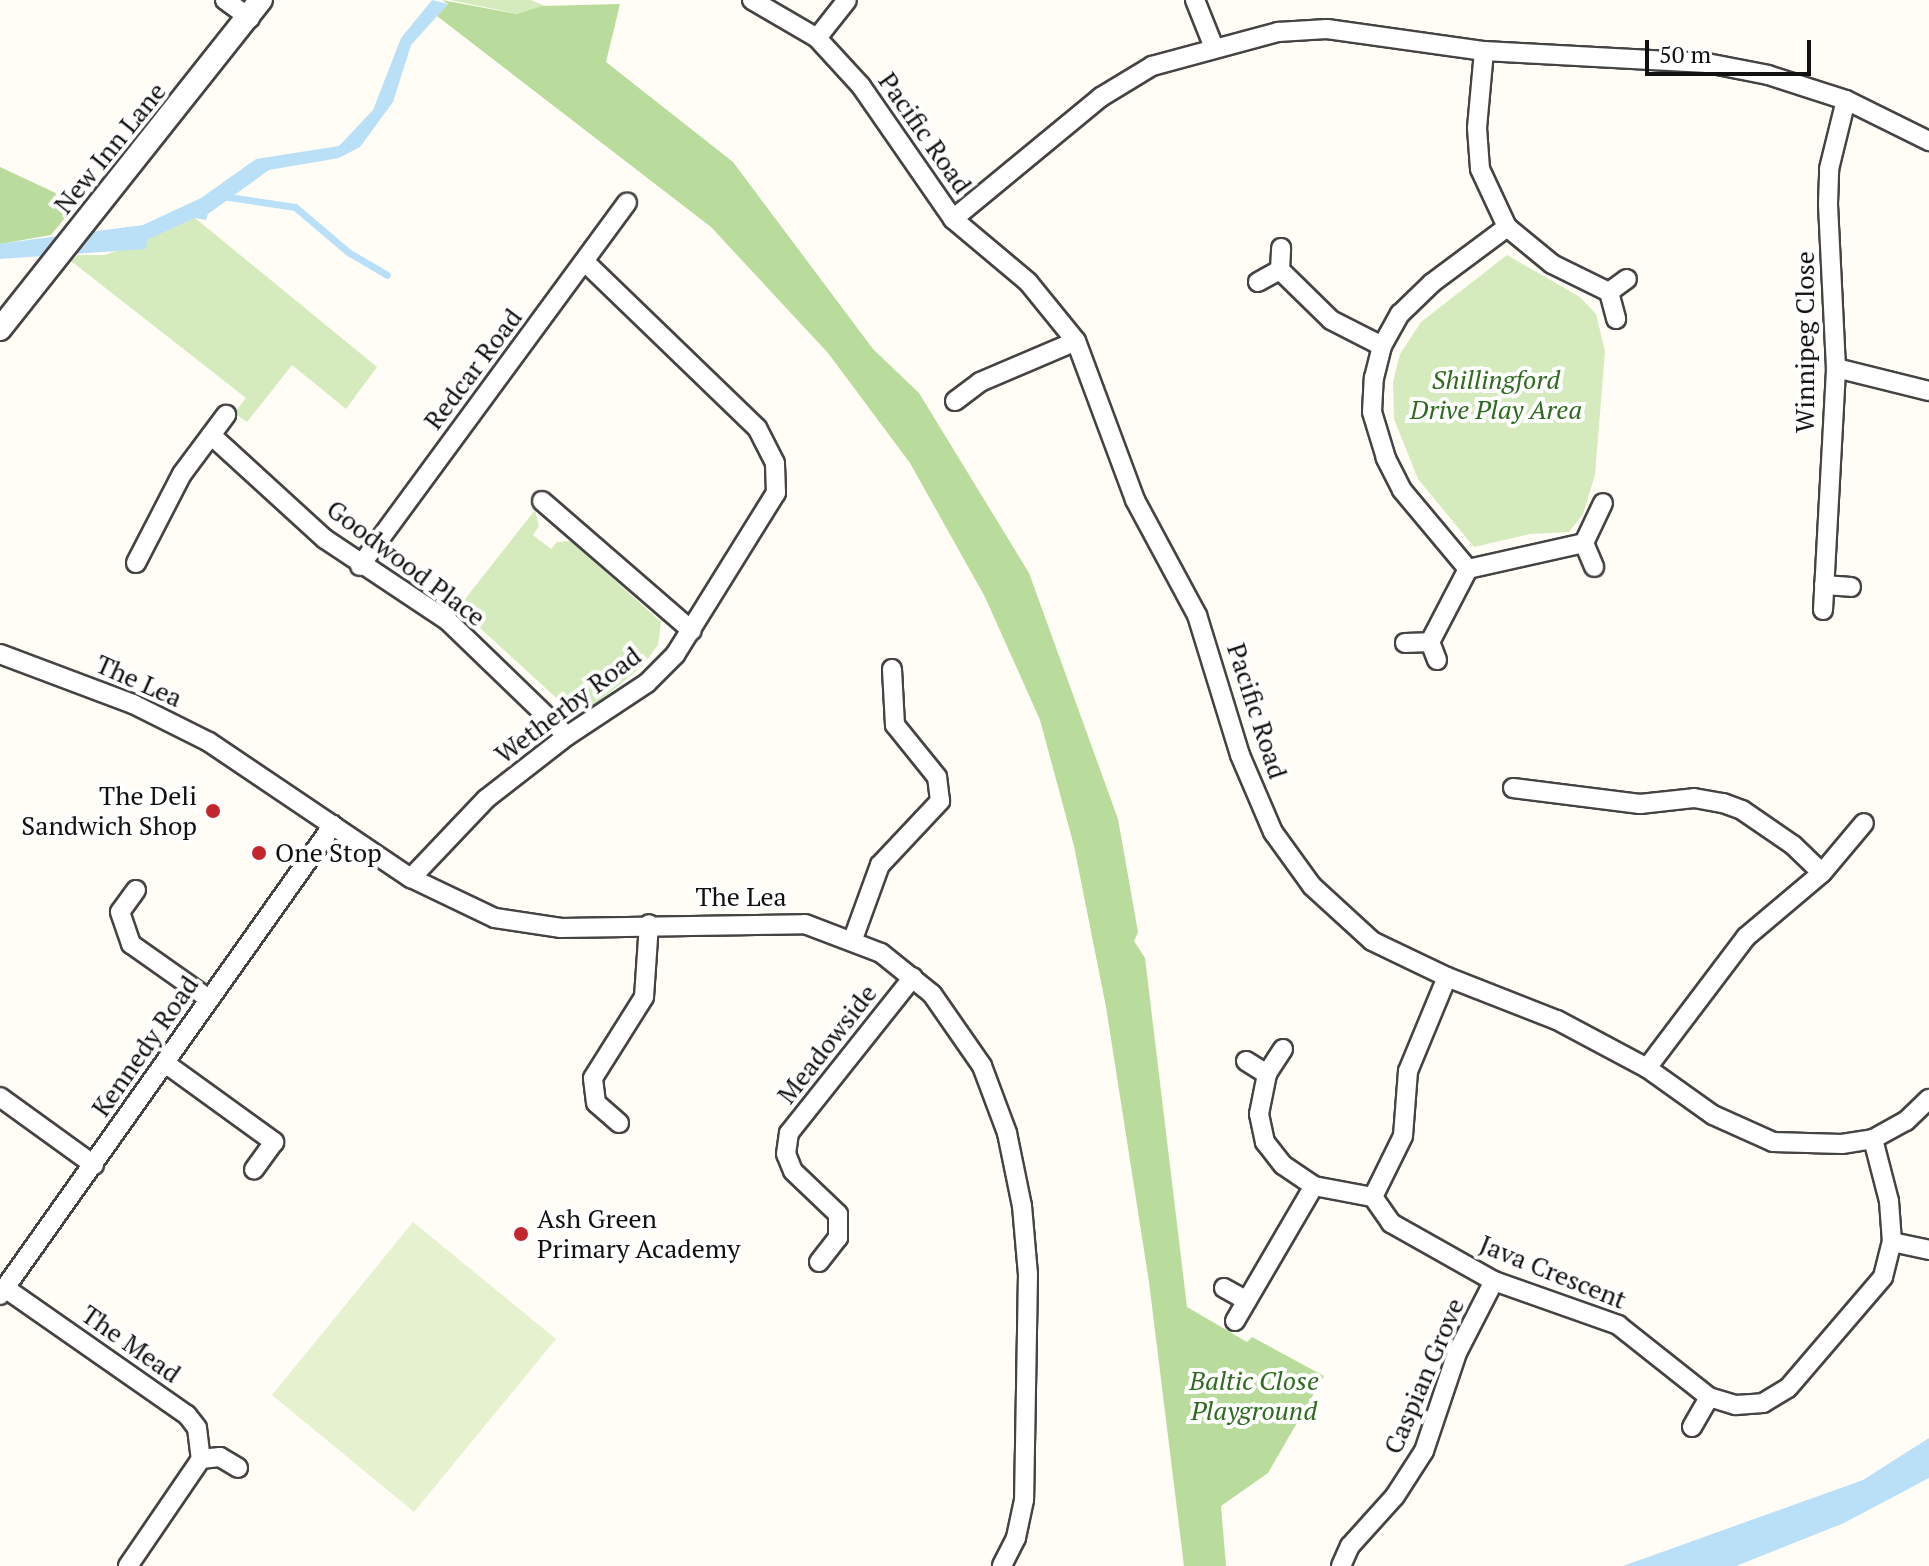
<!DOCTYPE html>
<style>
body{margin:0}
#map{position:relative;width:1929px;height:1566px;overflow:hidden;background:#fffdf5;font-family:"PT Serif",serif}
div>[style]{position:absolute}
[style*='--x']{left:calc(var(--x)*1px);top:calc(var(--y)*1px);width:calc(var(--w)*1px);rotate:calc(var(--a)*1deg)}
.green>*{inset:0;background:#d5ebbd}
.forest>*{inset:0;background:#b9dc9c}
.pitch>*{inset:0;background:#e6f2cf}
.water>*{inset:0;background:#b9e0f7}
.stream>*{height:7px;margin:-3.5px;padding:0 3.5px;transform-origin:3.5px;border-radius:3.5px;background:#b9e0f7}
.roads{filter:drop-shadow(2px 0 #444) drop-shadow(-2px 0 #444) drop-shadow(0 2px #444) drop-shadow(0 -2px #444)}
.minor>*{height:18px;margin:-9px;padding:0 9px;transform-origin:9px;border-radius:9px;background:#fff}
.tertiary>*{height:22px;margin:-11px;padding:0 11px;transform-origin:11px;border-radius:11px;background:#fff}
.dots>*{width:22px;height:22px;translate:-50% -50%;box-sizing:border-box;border:4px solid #fff;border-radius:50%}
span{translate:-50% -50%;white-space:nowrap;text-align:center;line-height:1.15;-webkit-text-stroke:8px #fff;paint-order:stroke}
.street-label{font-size:26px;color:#111}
.park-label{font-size:26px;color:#2f6b1f;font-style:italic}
.poi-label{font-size:26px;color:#111}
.right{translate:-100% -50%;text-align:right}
.left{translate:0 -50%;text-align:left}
.scale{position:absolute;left:1645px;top:40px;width:166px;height:36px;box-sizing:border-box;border:4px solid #111;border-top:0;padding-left:10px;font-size:24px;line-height:28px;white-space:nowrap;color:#111;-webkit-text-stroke:6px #fff;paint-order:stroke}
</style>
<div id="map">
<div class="green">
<div style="clip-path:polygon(450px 0,531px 0,545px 6px,518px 14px)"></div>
<div style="clip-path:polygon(195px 218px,377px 367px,346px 409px,292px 365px,247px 422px,234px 413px,246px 398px,71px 261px,78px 255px,104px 255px,133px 246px,140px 249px,146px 240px)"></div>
<div style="clip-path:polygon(1507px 255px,1580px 297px,1596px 314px,1605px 351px,1595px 475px,1583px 514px,1569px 532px,1530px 534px,1474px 547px,1418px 479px,1394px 419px,1393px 382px,1400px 354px,1421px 322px)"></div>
<div style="clip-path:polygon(535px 510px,539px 526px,533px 535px,551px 549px,557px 542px,571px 541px,661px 622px,658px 645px,642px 666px,585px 713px,563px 704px,458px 608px)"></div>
</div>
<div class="forest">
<div style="clip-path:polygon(442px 0,517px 14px,542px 6px,620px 4px,606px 62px,733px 162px,873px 349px,919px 393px,1029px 573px,1118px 819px,1138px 932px,1134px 941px,1145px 958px,1187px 1307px,1247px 1342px,1252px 1337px,1324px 1376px,1268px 1473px,1221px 1506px,1226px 1566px,1184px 1566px,1149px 1282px,1106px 1007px,1074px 846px,1040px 720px,985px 597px,910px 463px,828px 353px,711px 227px,437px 16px,448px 4px)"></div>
<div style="clip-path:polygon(0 167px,77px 203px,51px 235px,0 244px)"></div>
</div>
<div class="pitch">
<div style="clip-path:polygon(413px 1222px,556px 1339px,414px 1512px,272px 1395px)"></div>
</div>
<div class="water">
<div style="clip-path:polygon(432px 0,448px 4px,411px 45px,393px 102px,360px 147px,339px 158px,269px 170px,208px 214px,206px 220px,195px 218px,147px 240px,146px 249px,0 259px,0 244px,5px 243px,143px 225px,201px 198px,256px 159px,339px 146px,373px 110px,401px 38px)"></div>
<div style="clip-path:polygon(1929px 1438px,1929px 1478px,1844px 1523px,1736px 1566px,1623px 1566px,1863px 1480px)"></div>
</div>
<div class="stream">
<div style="--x:222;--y:196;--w:74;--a:8.6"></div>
<div style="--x:295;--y:207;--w:70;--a:40.3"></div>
<div style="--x:348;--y:252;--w:45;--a:30.5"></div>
</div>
<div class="roads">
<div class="minor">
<div style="--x:225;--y:0;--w:31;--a:36"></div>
<div style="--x:752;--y:0;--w:75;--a:30.3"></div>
<div style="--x:817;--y:38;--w:65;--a:47.5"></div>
<div style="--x:861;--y:86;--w:162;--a:55.3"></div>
<div style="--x:953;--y:219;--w:98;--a:40"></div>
<div style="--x:1028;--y:282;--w:76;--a:50.9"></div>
<div style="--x:1076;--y:341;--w:170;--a:69.6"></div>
<div style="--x:1135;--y:500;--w:131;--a:61.7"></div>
<div style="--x:1197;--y:615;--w:146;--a:72.9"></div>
<div style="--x:1240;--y:755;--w:84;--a:66.8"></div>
<div style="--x:1273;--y:832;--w:67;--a:54.2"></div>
<div style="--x:1312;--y:886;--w:81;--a:42.5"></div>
<div style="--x:1372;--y:941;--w:83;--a:25.6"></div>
<div style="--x:1447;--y:977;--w:118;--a:21.4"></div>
<div style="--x:1557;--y:1020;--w:102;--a:28.1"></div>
<div style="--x:1647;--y:1068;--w:81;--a:35.5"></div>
<div style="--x:1713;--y:1115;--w:66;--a:24.2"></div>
<div style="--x:1773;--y:1142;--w:69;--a:1.7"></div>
<div style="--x:1842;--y:1144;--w:31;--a:-9"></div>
<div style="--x:1873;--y:1139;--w:38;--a:-29"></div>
<div style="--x:1906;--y:1121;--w:32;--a:-44"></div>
<div style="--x:1195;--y:0;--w:48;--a:68.2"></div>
<div style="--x:817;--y:38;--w:48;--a:-51.7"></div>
<div style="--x:1484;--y:51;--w:77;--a:95.2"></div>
<div style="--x:1477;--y:128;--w:41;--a:85.8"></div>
<div style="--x:1480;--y:169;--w:64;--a:65"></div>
<div style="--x:1507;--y:227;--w:58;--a:39.4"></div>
<div style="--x:1552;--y:264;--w:64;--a:26.2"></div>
<div style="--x:1609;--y:292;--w:22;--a:-36"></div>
<div style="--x:953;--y:219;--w:192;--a:-39.5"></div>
<div style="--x:1101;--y:97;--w:60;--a:-31.3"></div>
<div style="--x:1152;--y:66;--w:131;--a:-15.1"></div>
<div style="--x:1278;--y:32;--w:49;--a:-3.5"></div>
<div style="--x:1327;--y:29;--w:159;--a:8"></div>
<div style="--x:1484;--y:51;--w:223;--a:3.1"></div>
<div style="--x:1707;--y:63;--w:62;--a:11.1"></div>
<div style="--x:1768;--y:75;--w:82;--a:17.8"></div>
<div style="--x:1846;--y:100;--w:93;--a:26.3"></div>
<div style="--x:1280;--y:270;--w:22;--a:-87"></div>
<div style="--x:1258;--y:282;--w:25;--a:-29"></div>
<div style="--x:1280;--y:270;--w:71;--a:44.4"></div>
<div style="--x:1331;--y:320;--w:57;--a:27"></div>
<div style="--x:1609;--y:292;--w:28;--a:75"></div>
<div style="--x:1836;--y:368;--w:96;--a:13.9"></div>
<div style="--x:955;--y:401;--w:31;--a:-37"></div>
<div style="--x:980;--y:382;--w:104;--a:-23.1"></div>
<div style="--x:211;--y:435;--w:154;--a:42.4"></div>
<div style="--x:325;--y:539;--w:148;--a:33.7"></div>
<div style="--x:448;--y:621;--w:165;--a:44"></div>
<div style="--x:542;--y:501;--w:198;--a:40.9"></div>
<div style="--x:1584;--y:543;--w:26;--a:67"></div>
<div style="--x:136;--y:563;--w:100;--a:-62.7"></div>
<div style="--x:182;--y:474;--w:74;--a:-53.3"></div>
<div style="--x:360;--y:566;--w:451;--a:-53.7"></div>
<div style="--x:1468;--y:569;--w:103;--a:-129.9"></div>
<div style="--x:1402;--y:490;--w:36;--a:-117"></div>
<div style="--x:1386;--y:458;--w:48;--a:-106.9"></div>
<div style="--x:1372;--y:412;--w:34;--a:-87"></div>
<div style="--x:1374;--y:378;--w:33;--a:-76"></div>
<div style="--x:1382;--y:346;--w:37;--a:-61"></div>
<div style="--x:1400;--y:314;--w:45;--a:-44.1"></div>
<div style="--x:1432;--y:283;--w:94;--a:-36.7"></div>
<div style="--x:1824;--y:585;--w:27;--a:4"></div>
<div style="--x:1823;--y:610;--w:242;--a:-86.9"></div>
<div style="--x:1836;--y:368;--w:164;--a:-92.8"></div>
<div style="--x:1828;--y:204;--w:35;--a:-88"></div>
<div style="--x:1829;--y:169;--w:71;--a:-76.2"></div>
<div style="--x:1405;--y:643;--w:25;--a:-2"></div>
<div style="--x:0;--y:654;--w:142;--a:20.6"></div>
<div style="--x:133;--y:704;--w:85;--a:26.6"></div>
<div style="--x:209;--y:742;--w:244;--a:34"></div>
<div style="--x:411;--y:878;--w:93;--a:25.5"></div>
<div style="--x:495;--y:918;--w:67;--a:8.6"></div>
<div style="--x:561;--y:928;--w:244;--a:-0.9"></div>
<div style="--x:805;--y:924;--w:81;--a:20.9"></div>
<div style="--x:881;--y:953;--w:65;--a:38.8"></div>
<div style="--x:932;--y:994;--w:88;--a:55.2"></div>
<div style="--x:982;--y:1066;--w:72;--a:69.5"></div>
<div style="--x:1007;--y:1133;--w:75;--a:78.4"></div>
<div style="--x:1022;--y:1206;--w:68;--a:85"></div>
<div style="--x:1028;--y:1274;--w:226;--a:91"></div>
<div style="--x:1024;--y:1500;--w:39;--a:102"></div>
<div style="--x:1016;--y:1538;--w:31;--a:117"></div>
<div style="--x:1437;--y:660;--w:19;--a:-111"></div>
<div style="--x:1430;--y:642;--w:82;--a:-62.5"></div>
<div style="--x:1468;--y:569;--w:119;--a:-12.6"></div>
<div style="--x:1584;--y:543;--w:44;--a:-64.6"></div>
<div style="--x:1513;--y:788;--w:128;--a:7.2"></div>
<div style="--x:1640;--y:804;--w:54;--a:-6.3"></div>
<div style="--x:1694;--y:798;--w:29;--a:10"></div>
<div style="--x:1723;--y:803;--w:20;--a:20"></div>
<div style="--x:1742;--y:810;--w:62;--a:34.5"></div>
<div style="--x:1793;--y:845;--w:40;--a:44"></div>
<div style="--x:411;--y:878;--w:109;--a:-46.5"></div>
<div style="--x:486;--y:799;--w:103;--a:-37.9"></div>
<div style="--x:567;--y:736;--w:96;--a:-33.5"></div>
<div style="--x:647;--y:683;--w:40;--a:-45"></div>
<div style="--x:675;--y:655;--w:191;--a:-58.1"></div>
<div style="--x:776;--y:493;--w:30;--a:-92"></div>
<div style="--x:775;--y:463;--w:39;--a:-117"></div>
<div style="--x:757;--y:428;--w:239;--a:-136"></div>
<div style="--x:136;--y:890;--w:27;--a:126"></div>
<div style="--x:120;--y:912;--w:34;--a:71"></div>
<div style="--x:131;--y:944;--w:95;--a:35.2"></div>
<div style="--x:853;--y:939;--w:79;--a:-70"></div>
<div style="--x:880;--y:865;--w:88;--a:-46.8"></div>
<div style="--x:940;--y:801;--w:24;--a:-97"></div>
<div style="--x:937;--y:777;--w:67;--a:-128.9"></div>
<div style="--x:895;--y:725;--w:56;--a:-93.1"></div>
<div style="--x:1447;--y:977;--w:102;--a:112.5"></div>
<div style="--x:1408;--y:1071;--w:65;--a:94.4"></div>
<div style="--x:1403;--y:1136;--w:68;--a:116.2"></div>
<div style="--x:1373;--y:1197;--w:32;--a:55"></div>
<div style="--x:1391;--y:1223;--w:118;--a:29.4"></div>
<div style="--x:1494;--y:1281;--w:132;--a:19.5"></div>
<div style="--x:1618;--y:1325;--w:116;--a:38.4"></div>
<div style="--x:1709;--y:1397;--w:28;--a:17"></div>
<div style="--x:1736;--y:1405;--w:27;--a:-4"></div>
<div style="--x:1763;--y:1403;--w:29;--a:-31"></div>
<div style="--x:1788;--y:1388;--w:146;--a:-49.4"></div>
<div style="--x:1883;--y:1277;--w:36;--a:-76"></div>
<div style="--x:1892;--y:1242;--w:41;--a:-94.2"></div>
<div style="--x:1889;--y:1201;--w:64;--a:-104.5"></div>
<div style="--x:1283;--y:1049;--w:30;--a:123"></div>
<div style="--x:1267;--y:1074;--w:41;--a:101.3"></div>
<div style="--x:1259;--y:1114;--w:29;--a:78"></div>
<div style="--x:1265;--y:1142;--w:29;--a:52"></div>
<div style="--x:1283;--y:1165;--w:37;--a:34"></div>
<div style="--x:1314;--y:1186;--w:60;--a:10.6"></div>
<div style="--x:1246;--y:1061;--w:25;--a:32"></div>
<div style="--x:165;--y:1063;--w:135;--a:35.9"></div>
<div style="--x:274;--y:1142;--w:34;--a:126"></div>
<div style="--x:1647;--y:1068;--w:164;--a:-52.9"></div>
<div style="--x:1746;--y:937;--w:99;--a:-40.1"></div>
<div style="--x:1822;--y:873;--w:65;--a:-50"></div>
<div style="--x:0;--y:1097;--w:116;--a:35.9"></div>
<div style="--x:619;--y:1123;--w:30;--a:-139"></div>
<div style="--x:596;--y:1103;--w:25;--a:-97"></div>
<div style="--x:593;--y:1078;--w:96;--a:-57.8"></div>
<div style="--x:644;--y:997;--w:73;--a:-86.1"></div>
<div style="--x:1892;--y:1242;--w:38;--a:12"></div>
<div style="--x:819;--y:1262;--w:31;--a:-52"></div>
<div style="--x:838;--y:1238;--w:24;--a:-90"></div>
<div style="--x:838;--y:1214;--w:62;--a:-136.3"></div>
<div style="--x:793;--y:1171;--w:18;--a:-112"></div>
<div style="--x:786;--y:1154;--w:21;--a:-82"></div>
<div style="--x:789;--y:1133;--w:199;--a:-51.5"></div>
<div style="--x:5;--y:1288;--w:222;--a:34.9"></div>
<div style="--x:187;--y:1415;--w:16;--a:52"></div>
<div style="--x:197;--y:1428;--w:31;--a:83"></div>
<div style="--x:201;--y:1459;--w:130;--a:124.3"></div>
<div style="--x:1224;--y:1288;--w:26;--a:29"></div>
<div style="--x:0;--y:1295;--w:576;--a:-54.68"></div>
<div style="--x:1235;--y:1321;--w:156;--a:-59.7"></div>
<div style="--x:1692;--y:1427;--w:34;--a:-60"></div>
<div style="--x:201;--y:1459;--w:19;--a:-6"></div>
<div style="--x:220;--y:1457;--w:21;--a:31"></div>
<div style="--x:1341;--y:1566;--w:22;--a:-66"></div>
<div style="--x:1350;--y:1546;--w:67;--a:-48"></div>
<div style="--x:1395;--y:1496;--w:54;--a:-57.2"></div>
<div style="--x:1424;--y:1451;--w:103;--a:-71.4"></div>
<div style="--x:1457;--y:1353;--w:81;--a:-62.8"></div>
</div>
<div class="tertiary">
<div style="--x:0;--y:329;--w:420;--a:-51.6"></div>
</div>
</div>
<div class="dots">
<div style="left:213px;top:811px;background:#c4262e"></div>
<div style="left:259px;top:853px;background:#c4262e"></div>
<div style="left:521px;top:1234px;background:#c4262e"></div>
</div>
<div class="street-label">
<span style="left:925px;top:133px;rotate:55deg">Pacific Road</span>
<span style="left:110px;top:148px;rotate:-51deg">New Inn Lane</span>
<span style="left:1805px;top:342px;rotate:-90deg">Winnipeg Close</span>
<span style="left:473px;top:369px;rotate:-53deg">Redcar Road</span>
<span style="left:406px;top:563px;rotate:37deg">Goodwood Place</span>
<span style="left:139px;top:681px;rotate:24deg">The Lea</span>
<span style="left:568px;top:705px;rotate:-37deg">Wetherby Road</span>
<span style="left:1257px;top:711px;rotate:72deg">Pacific Road</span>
<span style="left:741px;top:897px">The Lea</span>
<span style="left:827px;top:1044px;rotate:-52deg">Meadowside</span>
<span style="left:145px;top:1046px;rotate:-55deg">Kennedy Road</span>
<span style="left:1553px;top:1272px;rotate:22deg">Java Crescent</span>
<span style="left:131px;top:1344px;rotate:35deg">The Mead</span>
<span style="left:1424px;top:1376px;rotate:-67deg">Caspian Grove</span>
</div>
<div class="park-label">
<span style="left:1496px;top:395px">Shillingford<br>Drive Play Area</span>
<span style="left:1254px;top:1396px">Baltic Close<br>Playground</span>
</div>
<div class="poi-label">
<span class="right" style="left:197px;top:811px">The Deli<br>Sandwich Shop</span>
<span class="left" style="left:275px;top:853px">One Stop</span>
<span class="left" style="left:537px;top:1234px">Ash Green<br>Primary Academy</span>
</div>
<div class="scale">50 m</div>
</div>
